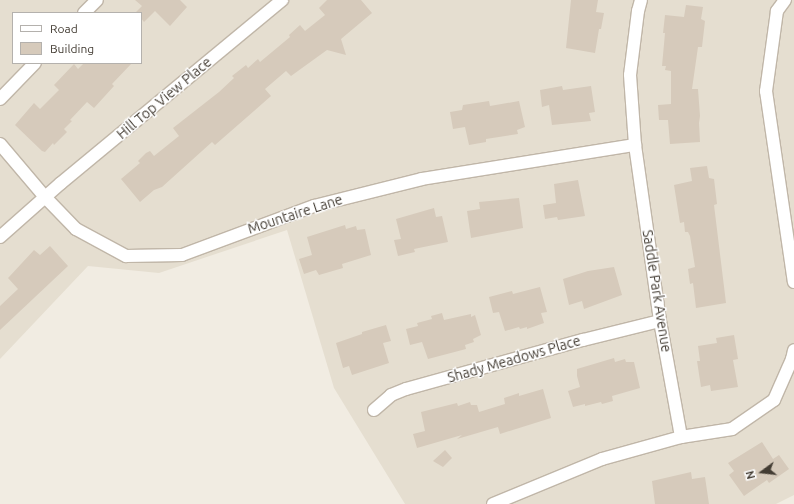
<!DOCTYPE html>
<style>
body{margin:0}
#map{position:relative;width:794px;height:504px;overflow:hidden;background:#f1ece2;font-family:Ubuntu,sans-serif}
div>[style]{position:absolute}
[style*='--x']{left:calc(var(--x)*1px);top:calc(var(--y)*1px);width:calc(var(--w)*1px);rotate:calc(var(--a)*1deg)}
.residential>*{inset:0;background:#e5ded0}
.building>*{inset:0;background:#d6cabb}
.roads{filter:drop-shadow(1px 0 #c0b6a8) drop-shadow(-1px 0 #c0b6a8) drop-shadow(0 1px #c0b6a8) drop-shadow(0 -1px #c0b6a8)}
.minor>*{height:12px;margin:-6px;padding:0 6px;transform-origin:6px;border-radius:6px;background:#fff}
span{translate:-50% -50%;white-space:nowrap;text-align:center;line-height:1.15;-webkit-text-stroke:3px #fff;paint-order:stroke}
.street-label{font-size:14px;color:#433c33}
.legend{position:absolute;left:12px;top:12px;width:130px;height:52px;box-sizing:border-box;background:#fff;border:1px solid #b4b1ad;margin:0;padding:5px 7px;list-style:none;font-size:12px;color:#433c33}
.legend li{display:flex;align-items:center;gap:8px;height:20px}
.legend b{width:20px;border:1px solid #b4b1ad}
.north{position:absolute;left:742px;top:452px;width:40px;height:40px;-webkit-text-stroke:3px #fff;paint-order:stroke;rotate:255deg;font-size:11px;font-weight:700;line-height:16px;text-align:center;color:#433c33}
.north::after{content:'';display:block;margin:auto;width:14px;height:18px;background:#433c33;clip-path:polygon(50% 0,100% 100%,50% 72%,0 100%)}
</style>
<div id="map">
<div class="residential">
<div style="clip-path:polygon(evenodd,0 0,794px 0,794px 495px,776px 504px,405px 504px,334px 388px,287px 230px,159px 273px,88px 266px,0 359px,0 0,13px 13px,141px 13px,141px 63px,13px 63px,13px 13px)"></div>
</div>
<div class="building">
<div style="clip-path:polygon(135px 0,180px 0,187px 7px,170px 26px,155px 11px,144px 22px,141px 18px,141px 13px,135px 13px,142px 6px)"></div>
<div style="clip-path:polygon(327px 0,361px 0,372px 13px,341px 39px,346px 55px,327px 50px,291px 76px,286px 71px,265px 89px,271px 96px,215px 145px,212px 142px,162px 187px,154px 190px,140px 202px,121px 179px,140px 163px,138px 161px,146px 153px,150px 151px,154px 156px,179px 136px,173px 128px,219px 92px,234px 78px,232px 76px,246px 65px,248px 68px,258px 59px,260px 62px,290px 37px,289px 35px,300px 25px,305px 31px,325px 15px,319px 8px)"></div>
<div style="clip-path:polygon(571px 0,598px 0,596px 12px,604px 13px,601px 29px,599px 29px,595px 53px,566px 48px)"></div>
<div style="clip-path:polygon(686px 5px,703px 7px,701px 19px,705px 21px,702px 47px,698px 47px,692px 89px,698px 89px,700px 116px,699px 123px,700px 142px,670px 144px,668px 120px,659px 120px,658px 105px,671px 104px,671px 71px,665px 70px,666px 66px,662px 66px,665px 33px,663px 33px,665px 15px,684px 17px)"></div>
<div style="clip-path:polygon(84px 63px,132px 63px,112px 84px,114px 86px,94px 108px,87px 102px,70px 120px,72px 121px,64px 129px,67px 132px,54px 145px,53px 143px,45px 152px,42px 151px,15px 125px,34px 103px,40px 109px,59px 90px,54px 85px,74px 64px,78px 69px)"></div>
<div style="clip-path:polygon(562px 86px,563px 90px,591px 86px,595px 112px,589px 113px,591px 121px,552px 125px,549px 105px,542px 107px,540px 90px)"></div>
<div style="clip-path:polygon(489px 101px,490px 106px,519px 101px,525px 127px,517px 130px,518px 134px,486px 139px,486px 142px,469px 145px,465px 127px,453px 129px,450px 112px,462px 110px,463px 105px)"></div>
<div style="clip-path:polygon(707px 166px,709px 178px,714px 179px,717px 204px,714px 205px,726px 303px,696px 308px,693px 283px,690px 284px,688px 269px,695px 267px,690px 236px,688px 232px,685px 232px,684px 222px,680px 223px,674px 185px,692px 181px,690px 168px)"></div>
<div style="clip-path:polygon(578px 180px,585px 216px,558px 220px,557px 217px,545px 219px,543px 205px,556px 203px,554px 184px)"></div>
<div style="clip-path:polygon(519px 198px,523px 228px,471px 238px,467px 211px,480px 209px,479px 202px)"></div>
<div style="clip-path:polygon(434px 208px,436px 217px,442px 216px,448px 242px,414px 249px,415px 252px,398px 256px,394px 240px,401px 239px,396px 219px)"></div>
<div style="clip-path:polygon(345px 225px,346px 229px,356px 226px,357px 230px,365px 229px,371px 255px,342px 264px,343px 268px,319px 275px,316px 270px,304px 274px,299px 259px,312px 255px,307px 237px)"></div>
<div style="clip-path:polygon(50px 246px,68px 266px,0 330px,0 306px,18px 289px,8px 278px,9px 277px,34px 250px,40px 255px)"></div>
<div style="clip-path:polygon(614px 267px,622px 295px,584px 309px,582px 301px,569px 305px,563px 279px,588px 271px)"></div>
<div style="clip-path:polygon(540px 287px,547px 312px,541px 313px,544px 323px,527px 329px,527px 327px,520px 329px,519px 327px,505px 331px,499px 312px,493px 313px,489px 297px,512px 291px,513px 294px)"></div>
<div style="clip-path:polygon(442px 313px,444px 320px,471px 314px,471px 317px,475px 315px,481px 335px,473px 339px,474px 342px,465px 345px,466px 349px,428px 359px,422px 342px,410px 345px,406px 329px,418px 326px,417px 323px,432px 319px,431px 316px)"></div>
<div style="clip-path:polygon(386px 325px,391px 341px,383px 343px,389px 363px,352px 375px,349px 366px,343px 368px,336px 343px,362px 334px,362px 332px)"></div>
<div style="clip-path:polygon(734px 335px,738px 359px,733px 360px,738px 387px,711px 391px,710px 385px,701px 387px,697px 361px,700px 361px,698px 346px,717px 343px,716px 338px)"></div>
<div style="clip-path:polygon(614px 358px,615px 362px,625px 359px,626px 362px,634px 362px,640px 388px,612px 396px,613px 401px,602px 404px,601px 402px,585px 406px,585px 404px,573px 407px,568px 391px,580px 387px,577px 376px,577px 369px)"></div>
<div style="clip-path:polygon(543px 389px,551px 418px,500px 434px,498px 427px,457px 439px,462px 435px,417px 448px,413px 434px,425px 431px,421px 412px,457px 403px,458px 406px,470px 402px,471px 405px,477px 405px,479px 412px,505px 404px,504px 398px,519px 393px,519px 396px)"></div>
<div style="clip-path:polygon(762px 442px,773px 459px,779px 455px,789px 469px,769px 483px,767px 480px,744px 496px,729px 475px,734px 471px,728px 463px)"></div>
<div style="clip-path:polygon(445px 450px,452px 458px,443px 467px,433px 461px)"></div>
<div style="clip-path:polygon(691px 472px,692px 479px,705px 477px,709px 504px,655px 504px,652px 481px)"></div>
</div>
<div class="roads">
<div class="minor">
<div style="--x:641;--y:0;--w:11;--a:105"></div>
<div style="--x:638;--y:11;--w:64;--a:97.1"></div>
<div style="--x:630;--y:75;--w:70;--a:85.9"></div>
<div style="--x:635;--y:145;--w:178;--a:81.9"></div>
<div style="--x:660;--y:321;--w:118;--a:79.7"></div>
<div style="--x:785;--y:0;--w:14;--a:126"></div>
<div style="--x:777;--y:11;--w:81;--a:97.8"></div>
<div style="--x:766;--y:91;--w:193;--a:81.7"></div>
<div style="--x:84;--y:13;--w:18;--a:-45"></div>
<div style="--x:0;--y:99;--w:50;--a:-45.8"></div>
<div style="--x:0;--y:144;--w:70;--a:49.7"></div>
<div style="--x:45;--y:197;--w:45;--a:45.9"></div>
<div style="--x:76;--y:229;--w:57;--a:28.4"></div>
<div style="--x:126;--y:256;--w:56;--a:-1"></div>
<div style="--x:182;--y:255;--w:141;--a:-20.4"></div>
<div style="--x:314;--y:206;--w:111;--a:-14"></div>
<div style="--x:422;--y:179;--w:216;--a:-9.1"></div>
<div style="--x:0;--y:237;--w:81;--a:-41.5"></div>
<div style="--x:61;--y:183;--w:287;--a:-39.6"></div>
<div style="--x:374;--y:410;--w:23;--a:-41"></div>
<div style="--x:391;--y:395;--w:16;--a:-22"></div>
<div style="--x:406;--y:389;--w:184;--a:-15.5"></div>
<div style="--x:583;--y:340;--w:79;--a:-13.9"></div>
<div style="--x:493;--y:504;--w:118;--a:-22.4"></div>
<div style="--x:602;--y:459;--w:82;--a:-15.6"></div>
<div style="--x:681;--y:437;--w:52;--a:-8.9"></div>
<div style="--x:732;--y:429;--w:51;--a:-34.6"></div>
<div style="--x:774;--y:400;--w:45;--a:-66.3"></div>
<div style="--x:792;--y:359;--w:9;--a:-77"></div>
</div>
</div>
<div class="street-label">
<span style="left:164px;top:98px;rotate:-40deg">Hill Top View Place</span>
<span style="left:295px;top:214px;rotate:-18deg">Mountaire Lane</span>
<span style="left:657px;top:291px;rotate:81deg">Saddle Park Avenue</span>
<span style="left:514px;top:359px;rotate:-16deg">Shady Meadows Place</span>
</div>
<ul class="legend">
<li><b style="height:5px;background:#fff"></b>Road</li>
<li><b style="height:11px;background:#d6cabb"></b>Building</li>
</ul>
<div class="north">N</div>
</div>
